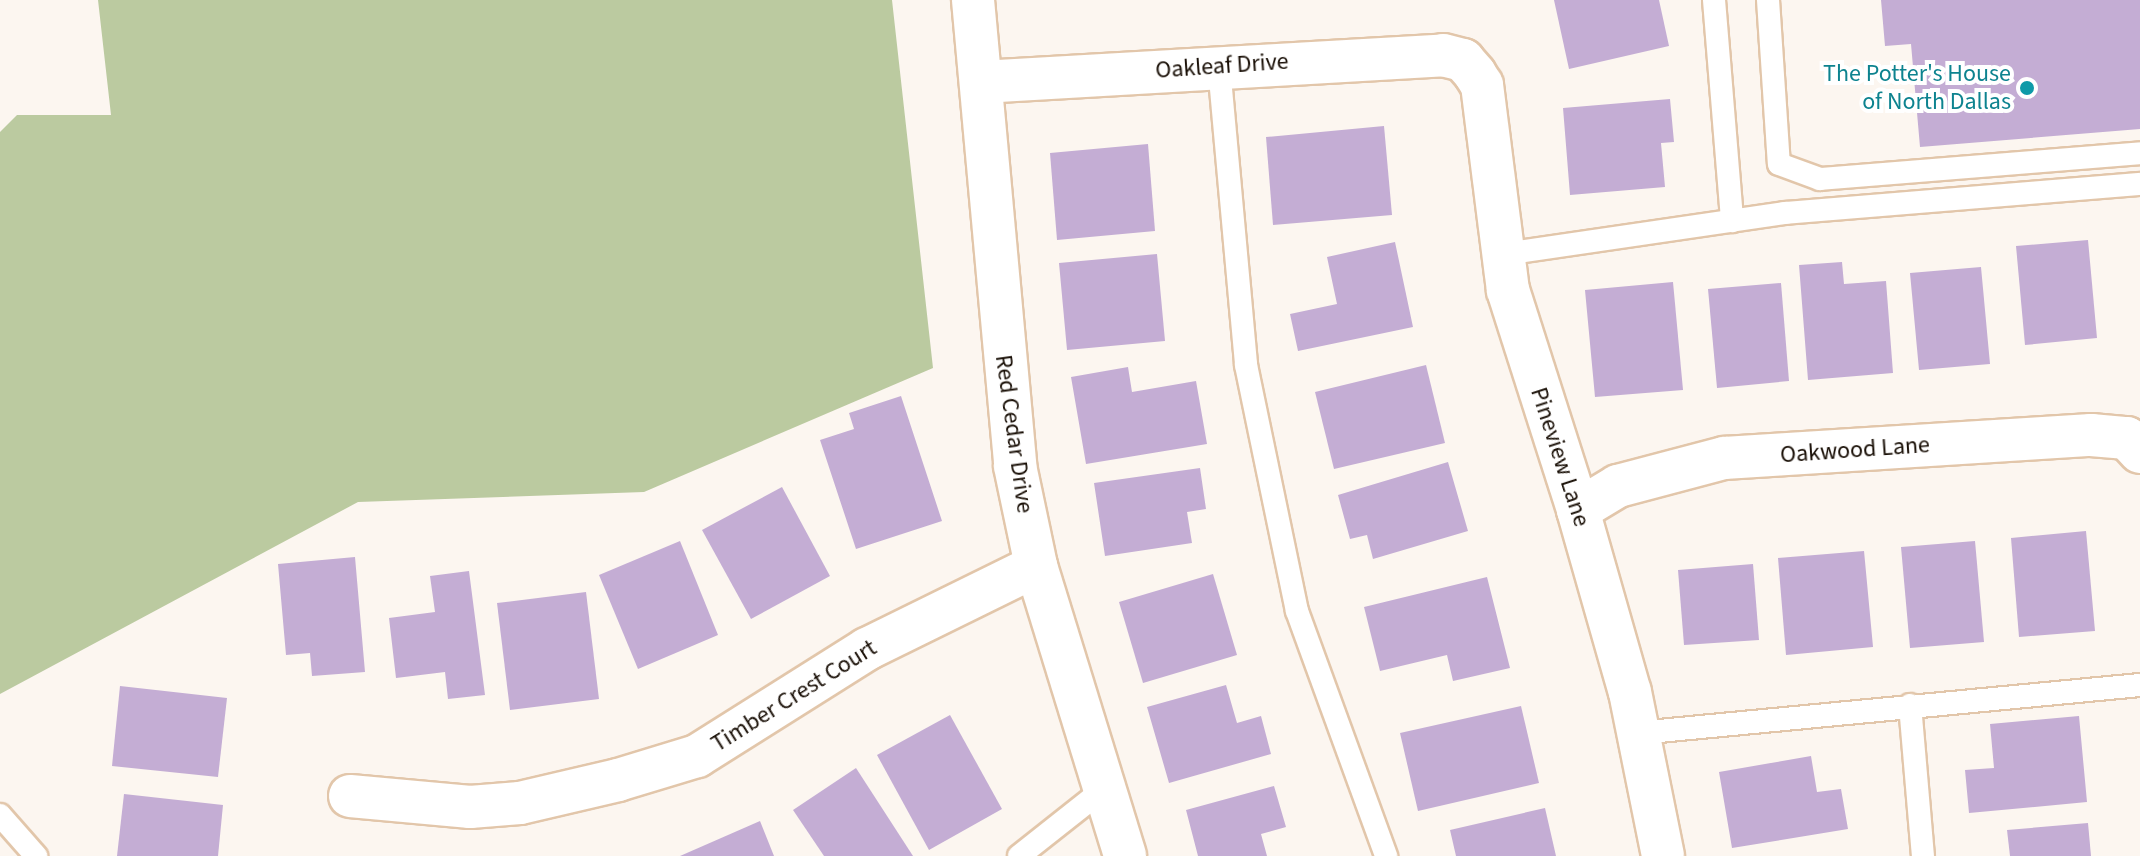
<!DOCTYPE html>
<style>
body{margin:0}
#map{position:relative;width:2140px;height:856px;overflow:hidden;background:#fcf6f0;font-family:"Source Sans 3",sans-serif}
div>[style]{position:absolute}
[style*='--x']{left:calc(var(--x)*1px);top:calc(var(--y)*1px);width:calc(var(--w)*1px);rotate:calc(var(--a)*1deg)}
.green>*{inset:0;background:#bbcaa0}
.building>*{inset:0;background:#c4add4}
.roads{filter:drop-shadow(2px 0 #e2c6aa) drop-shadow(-2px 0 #e2c6aa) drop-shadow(0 2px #e2c6aa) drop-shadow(0 -2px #e2c6aa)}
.lane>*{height:22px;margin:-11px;padding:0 11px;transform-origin:11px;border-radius:11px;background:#fff}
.street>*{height:42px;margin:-21px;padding:0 21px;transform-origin:21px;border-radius:21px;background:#fff}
.dots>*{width:22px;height:22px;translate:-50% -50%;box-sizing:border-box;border:4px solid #fff;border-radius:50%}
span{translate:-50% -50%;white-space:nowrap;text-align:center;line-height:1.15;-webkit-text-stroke:8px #fff;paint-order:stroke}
.street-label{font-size:24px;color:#180e05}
.culture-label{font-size:24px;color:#0d838f}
.right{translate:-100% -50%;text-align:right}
</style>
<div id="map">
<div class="green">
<div style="clip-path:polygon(98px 0,892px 0,933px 368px,644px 492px,358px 502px,0 694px,0 132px,17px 115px,111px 115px)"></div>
</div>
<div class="building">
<div style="clip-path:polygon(1554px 0,1659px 0,1669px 46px,1569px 69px)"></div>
<div style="clip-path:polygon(1881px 0,2140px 0,2140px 129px,1920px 147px,1911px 44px,1885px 46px)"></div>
<div style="clip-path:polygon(1670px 99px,1674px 142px,1661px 143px,1665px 187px,1570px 195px,1563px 108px)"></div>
<div style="clip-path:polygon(1384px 126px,1392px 215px,1273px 225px,1266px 137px)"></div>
<div style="clip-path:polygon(1148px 144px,1155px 231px,1057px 240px,1050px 153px)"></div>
<div style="clip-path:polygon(2088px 240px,2097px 338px,2025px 345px,2016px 246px)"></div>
<div style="clip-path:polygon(1395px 242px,1413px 327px,1298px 351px,1290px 314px,1337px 304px,1327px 257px)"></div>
<div style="clip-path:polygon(1157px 254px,1165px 341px,1067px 350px,1059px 263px)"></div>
<div style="clip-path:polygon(1842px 262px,1844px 284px,1886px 281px,1893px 373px,1808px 380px,1799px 265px)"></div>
<div style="clip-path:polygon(1981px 267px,1990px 364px,1919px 370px,1910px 273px)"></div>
<div style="clip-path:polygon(1673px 282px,1683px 390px,1595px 397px,1585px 290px)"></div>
<div style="clip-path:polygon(1781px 283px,1789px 381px,1717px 388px,1708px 289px)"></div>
<div style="clip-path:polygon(1426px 365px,1445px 443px,1334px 469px,1315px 392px)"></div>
<div style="clip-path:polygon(1128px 367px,1132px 392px,1196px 381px,1207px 444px,1086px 464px,1071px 377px)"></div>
<div style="clip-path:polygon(901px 396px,942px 521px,856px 549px,820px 440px,854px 429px,849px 413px)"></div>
<div style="clip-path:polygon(1448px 462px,1468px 531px,1373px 559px,1367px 535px,1350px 539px,1338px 495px)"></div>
<div style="clip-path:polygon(1200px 468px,1206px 509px,1187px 512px,1192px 543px,1105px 556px,1094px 483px)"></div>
<div style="clip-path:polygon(782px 487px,830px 576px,751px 619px,702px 530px)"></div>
<div style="clip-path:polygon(2086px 531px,2095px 631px,2019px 637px,2011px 538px)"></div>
<div style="clip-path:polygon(680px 541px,718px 635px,638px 669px,599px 575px)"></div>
<div style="clip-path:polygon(1975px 541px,1984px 642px,1910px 648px,1901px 547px)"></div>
<div style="clip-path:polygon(1864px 551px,1873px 647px,1786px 655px,1778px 558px)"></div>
<div style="clip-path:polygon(355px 557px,365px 672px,312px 676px,310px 653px,286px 655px,278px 564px)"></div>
<div style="clip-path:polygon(1753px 564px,1759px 640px,1684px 645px,1678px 570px)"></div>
<div style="clip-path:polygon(469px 571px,485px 695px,448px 699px,445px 672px,396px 678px,389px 618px,435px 612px,430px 576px)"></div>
<div style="clip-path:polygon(1213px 574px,1237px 655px,1143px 683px,1119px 602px)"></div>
<div style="clip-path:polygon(1487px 577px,1510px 668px,1453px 681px,1447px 655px,1380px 671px,1364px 607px)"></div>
<div style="clip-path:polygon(586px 592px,599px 699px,510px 710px,497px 603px)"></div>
<div style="clip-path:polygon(1226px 685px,1237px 723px,1261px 716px,1271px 754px,1169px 783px,1147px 707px)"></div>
<div style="clip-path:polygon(120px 686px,227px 698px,218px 777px,112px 766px)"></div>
<div style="clip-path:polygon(1521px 706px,1539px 783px,1418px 811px,1400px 733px)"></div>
<div style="clip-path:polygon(950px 715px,1002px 809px,929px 850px,877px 755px)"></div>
<div style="clip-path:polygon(2079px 716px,2087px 802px,1969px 813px,1965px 770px,1994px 768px,1990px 724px)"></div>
<div style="clip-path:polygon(1811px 756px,1817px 792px,1841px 789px,1848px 829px,1732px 848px,1719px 772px)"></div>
<div style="clip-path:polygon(856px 768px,913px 856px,824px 856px,793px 810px)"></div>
<div style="clip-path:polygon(1274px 786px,1286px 827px,1261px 834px,1267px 856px,1198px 856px,1186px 810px)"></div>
<div style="clip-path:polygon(124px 794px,223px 805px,218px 856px,117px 856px)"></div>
<div style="clip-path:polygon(1545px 808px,1556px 856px,1456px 856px,1450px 830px)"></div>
<div style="clip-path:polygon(760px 821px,774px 856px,680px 856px)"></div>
<div style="clip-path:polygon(2088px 823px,2091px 856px,2010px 856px,2007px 830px)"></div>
</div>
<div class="roads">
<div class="lane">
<div style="--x:1714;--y:0;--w:222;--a:85.3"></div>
<div style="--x:1768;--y:0;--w:164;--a:86.2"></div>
<div style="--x:1779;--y:164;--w:44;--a:20.1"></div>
<div style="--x:1820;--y:179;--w:321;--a:-4.6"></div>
<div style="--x:1219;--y:67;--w:299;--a:84.8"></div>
<div style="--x:1246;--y:365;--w:251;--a:78.3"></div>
<div style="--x:1297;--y:611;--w:261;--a:70"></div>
<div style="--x:1504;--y:254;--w:284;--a:-8.3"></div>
<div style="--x:1785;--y:213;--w:356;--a:-4.7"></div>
<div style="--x:1910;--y:705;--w:152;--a:85.1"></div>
<div style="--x:1638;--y:733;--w:504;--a:-5.46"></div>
<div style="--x:0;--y:815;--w:55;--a:48.7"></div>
<div style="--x:1019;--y:856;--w:110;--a:-38.3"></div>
</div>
<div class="street">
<div style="--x:973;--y:0;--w:468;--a:84.8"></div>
<div style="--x:1015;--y:466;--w:102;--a:78.1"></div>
<div style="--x:1036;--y:566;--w:303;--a:72.9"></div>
<div style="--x:981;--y:82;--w:463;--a:-3.3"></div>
<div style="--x:1443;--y:55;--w:21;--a:14"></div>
<div style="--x:1463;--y:60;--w:18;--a:49"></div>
<div style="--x:1475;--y:74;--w:13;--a:58"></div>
<div style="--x:1482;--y:85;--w:207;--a:82.8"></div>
<div style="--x:1508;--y:290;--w:231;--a:72.3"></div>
<div style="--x:1578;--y:510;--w:189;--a:74.1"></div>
<div style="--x:1630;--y:692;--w:167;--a:78.6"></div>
<div style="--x:1578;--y:510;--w:47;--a:-31"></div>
<div style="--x:1618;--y:486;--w:110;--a:-14.8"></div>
<div style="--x:1724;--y:458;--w:368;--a:-3.6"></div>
<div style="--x:2091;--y:435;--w:36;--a:5"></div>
<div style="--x:2127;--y:438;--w:19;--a:47"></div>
<div style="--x:350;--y:796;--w:121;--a:5.2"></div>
<div style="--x:470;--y:807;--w:50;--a:-4.6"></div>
<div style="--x:520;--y:803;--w:101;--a:-13.2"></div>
<div style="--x:618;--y:780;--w:83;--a:-16.9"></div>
<div style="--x:697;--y:756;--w:201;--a:-32.2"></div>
<div style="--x:867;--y:649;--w:188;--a:-26.2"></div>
</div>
</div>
<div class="dots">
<div style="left:2027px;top:88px;background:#0f9aa8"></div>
</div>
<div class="street-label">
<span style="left:1222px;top:66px;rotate:-4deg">Oakleaf Drive</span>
<span style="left:1014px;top:434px;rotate:82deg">Red Cedar Drive</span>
<span style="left:1855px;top:450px;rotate:-4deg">Oakwood Lane</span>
<span style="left:1560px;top:457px;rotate:72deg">Pineview Lane</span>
<span style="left:794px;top:696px;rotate:-32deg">Timber Crest Court</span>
</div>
<div class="culture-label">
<span class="right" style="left:2011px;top:88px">The Potter's House<br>of North Dallas</span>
</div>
</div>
